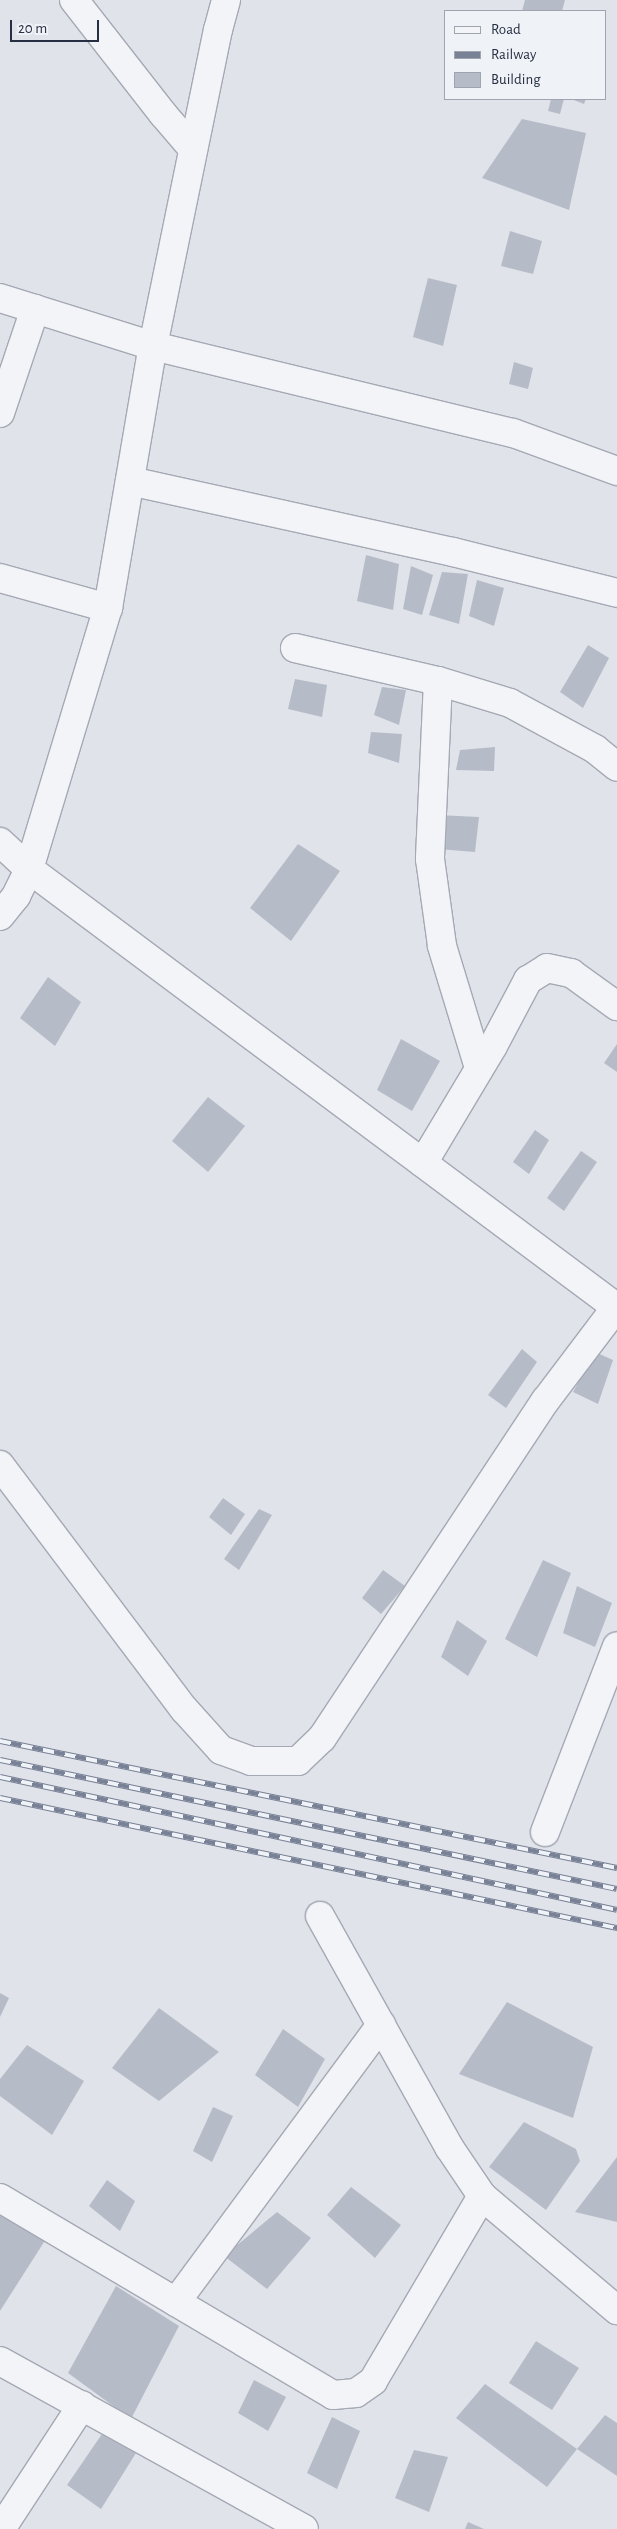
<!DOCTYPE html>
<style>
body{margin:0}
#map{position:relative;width:617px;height:2529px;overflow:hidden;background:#e0e3ea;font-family:"Alegreya Sans",sans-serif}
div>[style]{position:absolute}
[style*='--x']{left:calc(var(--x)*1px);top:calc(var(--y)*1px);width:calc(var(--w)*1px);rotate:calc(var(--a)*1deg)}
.building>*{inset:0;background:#b6bcc7}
.roads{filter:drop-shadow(1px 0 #a5a9b4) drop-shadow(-1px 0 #a5a9b4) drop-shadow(0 1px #a5a9b4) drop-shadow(0 -1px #a5a9b4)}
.minor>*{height:28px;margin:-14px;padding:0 14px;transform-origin:14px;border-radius:14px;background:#f3f4f8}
.rail>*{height:5.5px;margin-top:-2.75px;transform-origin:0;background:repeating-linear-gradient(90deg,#eff2f7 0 11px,#788195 0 22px);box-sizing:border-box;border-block:1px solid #788195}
span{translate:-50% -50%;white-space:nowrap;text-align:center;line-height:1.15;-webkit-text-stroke:4px #eff2f7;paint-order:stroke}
.legend{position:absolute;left:444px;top:10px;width:162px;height:90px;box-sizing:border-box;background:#eff2f7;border:1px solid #9fa4af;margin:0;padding:6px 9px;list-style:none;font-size:15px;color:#272f42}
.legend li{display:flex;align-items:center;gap:10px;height:25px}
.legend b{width:25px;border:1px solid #9fa4af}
.scale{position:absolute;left:10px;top:20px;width:89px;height:22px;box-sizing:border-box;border:2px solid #272f42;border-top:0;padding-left:6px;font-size:15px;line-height:18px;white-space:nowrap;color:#272f42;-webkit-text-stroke:4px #eff2f7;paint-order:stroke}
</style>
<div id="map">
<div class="building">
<div style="clip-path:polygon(525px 0,565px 0,562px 11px,522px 11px)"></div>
<div style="clip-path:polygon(551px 99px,564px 99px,560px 114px,548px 111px)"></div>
<div style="clip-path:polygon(571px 99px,586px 99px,584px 104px)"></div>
<div style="clip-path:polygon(522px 119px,586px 133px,569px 210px,482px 178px)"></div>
<div style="clip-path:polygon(510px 231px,542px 241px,533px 274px,501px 266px)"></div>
<div style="clip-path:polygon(428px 278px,457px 285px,443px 346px,413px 337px)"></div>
<div style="clip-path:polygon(514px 362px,533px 368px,528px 389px,509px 384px)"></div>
<div style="clip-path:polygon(366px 555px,399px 564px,393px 610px,357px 601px)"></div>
<div style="clip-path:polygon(411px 566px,433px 575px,422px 615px,403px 609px)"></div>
<div style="clip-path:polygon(442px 572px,468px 574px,459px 624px,429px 615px)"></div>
<div style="clip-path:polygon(477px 580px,504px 588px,494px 626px,469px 616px)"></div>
<div style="clip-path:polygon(588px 645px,609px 658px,583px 708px,560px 692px)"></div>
<div style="clip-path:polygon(295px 679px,327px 685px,322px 717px,288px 709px)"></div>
<div style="clip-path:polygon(382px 687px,406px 690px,399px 725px,374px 715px)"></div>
<div style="clip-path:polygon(371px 732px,402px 734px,399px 763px,368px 753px)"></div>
<div style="clip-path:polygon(495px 747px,494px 771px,456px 770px,460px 750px)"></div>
<div style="clip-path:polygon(438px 815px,479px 817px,475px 852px,438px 849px)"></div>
<div style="clip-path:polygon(298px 844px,340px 871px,291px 941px,250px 908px)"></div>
<div style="clip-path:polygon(48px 977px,81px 1002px,55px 1046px,20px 1018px)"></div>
<div style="clip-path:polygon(401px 1039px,440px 1061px,412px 1111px,377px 1090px)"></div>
<div style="clip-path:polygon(617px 1044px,617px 1072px,604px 1063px)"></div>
<div style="clip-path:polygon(208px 1097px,245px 1126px,208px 1172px,172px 1141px)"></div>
<div style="clip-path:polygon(535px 1130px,549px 1140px,529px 1174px,513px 1162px)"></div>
<div style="clip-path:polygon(581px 1151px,597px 1162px,564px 1211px,547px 1198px)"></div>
<div style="clip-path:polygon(522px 1349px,537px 1362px,506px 1408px,488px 1395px)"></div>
<div style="clip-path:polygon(595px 1352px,613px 1360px,598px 1404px,573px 1392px)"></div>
<div style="clip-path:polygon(223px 1498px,245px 1514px,231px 1535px,209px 1517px)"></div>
<div style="clip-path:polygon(259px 1509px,272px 1515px,239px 1570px,224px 1559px)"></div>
<div style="clip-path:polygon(543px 1560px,571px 1573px,537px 1657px,505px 1639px)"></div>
<div style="clip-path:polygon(383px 1570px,405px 1586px,381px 1614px,362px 1598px)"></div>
<div style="clip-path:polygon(577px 1586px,612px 1603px,595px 1647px,563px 1633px)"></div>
<div style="clip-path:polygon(457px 1620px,487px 1641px,468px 1676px,441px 1657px)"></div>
<div style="clip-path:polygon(0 1993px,9px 1998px,0 2017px)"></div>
<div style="clip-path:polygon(507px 2002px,593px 2047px,573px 2118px,459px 2074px)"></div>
<div style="clip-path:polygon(159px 2008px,219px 2052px,159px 2101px,112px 2068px)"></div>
<div style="clip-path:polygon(283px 2029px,325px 2059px,298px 2107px,255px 2075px)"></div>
<div style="clip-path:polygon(27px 2045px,84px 2081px,52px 2135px,0 2096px,0 2079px)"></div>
<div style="clip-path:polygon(213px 2107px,233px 2116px,212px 2162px,193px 2151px)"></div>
<div style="clip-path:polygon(524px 2122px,576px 2149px,580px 2161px,546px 2210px,489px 2167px)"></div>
<div style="clip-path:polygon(617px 2157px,617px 2222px,575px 2212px)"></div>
<div style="clip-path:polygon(107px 2180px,135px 2201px,120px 2231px,89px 2206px)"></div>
<div style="clip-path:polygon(351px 2187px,401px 2225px,375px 2258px,327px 2215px)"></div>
<div style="clip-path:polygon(0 2200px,46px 2239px,0 2311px)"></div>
<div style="clip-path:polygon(277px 2212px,311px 2238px,267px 2289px,224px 2256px)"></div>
<div style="clip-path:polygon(116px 2286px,179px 2326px,131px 2419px,68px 2373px)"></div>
<div style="clip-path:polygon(536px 2341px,579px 2368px,552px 2410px,509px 2383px)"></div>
<div style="clip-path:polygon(254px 2380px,286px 2397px,268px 2431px,238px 2413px)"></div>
<div style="clip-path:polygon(485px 2384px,577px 2449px,547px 2487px,456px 2418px)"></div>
<div style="clip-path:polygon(605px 2415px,617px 2423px,617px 2476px,577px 2449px)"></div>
<div style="clip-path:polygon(332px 2417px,360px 2431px,337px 2489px,307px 2473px)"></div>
<div style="clip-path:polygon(102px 2434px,136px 2453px,101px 2509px,67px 2485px)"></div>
<div style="clip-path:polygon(414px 2450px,448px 2457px,429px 2512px,395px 2498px)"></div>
<div style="clip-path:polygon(468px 2522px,484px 2529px,465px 2529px)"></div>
</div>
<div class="roads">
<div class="minor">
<div style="--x:74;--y:0;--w:145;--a:52"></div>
<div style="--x:163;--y:114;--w:46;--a:49.4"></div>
<div style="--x:0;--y:298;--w:160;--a:17.4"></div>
<div style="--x:153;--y:346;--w:370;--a:13.6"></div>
<div style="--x:513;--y:433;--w:111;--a:20.1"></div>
<div style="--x:0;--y:413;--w:110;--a:-71.4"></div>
<div style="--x:130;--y:481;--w:331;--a:12.4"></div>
<div style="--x:453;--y:552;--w:169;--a:14"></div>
<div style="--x:0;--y:578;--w:112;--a:15.5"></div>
<div style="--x:295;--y:648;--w:147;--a:13"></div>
<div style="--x:438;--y:681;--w:75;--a:17"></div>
<div style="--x:510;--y:703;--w:97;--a:28.4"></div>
<div style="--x:595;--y:749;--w:28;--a:39"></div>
<div style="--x:438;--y:681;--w:178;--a:92.6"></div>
<div style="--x:430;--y:859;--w:88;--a:82.1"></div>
<div style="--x:442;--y:946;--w:127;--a:73.1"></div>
<div style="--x:0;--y:842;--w:40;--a:43"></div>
<div style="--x:29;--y:869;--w:734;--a:36.74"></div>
<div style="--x:0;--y:916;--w:26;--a:-51"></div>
<div style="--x:16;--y:896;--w:30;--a:-64"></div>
<div style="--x:29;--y:869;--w:273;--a:-73.2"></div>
<div style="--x:108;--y:608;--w:266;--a:-80.3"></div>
<div style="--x:153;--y:346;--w:323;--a:-78.4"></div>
<div style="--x:218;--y:30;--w:31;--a:-75"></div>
<div style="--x:423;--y:1163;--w:136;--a:-59.1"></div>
<div style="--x:493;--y:1046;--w:75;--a:-62.1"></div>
<div style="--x:528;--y:980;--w:22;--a:-32"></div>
<div style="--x:547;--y:968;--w:25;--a:12"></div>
<div style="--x:571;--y:973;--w:57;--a:35.7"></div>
<div style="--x:0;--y:1465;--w:306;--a:53"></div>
<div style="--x:184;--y:1709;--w:55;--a:47.9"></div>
<div style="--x:221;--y:1750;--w:32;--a:20"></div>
<div style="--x:251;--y:1761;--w:47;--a:0"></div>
<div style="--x:298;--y:1761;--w:33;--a:-44"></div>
<div style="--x:322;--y:1738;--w:405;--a:-56.5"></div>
<div style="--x:546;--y:1400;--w:118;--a:-52.9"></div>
<div style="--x:545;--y:1832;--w:199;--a:-68.8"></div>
<div style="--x:320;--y:1916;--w:265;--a:60.8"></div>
<div style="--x:449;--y:2147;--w:59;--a:56"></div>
<div style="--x:482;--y:2196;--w:177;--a:40.2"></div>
<div style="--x:0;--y:2198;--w:387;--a:30.6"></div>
<div style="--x:333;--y:2395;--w:23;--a:-5"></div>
<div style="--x:356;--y:2393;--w:21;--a:-35"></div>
<div style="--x:373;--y:2381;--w:215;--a:-59.5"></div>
<div style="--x:176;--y:2302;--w:345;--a:-53.5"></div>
<div style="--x:0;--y:2361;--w:347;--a:28.9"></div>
<div style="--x:1;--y:2529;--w:148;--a:-56.8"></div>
</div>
</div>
<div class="rail">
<div style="--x:0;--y:1741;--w:630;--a:11.63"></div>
<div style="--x:0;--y:1760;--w:630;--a:11.81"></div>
<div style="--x:0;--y:1777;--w:631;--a:12.16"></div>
<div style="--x:0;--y:1798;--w:631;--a:11.9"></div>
</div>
<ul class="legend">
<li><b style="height:6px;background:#f3f4f8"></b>Road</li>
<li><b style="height:6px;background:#788195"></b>Railway</li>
<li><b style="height:14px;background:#b6bcc7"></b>Building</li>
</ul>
<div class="scale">20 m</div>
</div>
